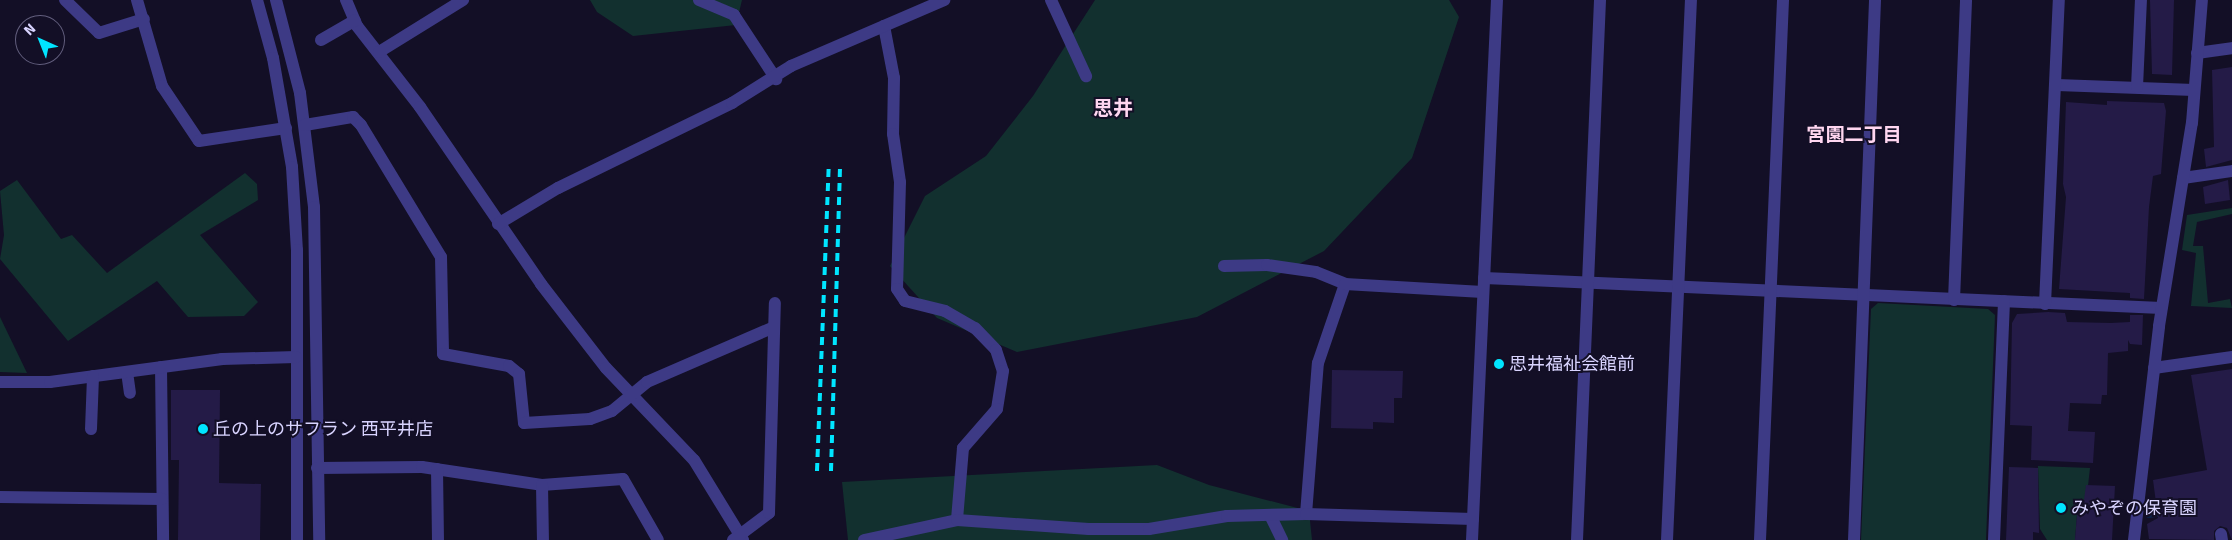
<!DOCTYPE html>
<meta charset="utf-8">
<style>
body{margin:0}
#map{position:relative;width:2232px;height:540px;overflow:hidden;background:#130f26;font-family:Signika,"Noto Sans JP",sans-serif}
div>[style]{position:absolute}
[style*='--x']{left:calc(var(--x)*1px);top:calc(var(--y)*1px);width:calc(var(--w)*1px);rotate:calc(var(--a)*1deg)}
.green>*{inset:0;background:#12302f}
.stream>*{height:5.5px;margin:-2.75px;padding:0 2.75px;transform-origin:2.75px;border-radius:2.75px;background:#0c2248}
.building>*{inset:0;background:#241b47}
.minor>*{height:12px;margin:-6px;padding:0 6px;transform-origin:6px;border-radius:6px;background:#3d3a85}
.rail>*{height:4px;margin-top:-2px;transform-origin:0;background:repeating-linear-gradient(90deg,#00e5ff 0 8px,transparent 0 14px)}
.dots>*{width:14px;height:14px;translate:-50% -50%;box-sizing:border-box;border:2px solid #130f26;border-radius:50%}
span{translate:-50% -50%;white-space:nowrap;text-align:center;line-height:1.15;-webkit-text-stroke:4px #130f26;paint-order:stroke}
.poi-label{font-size:18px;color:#d9d4ff}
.left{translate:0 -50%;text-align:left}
.neighbourhood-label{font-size:19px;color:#ffd6f0;font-weight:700}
.quarter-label{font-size:20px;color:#ffd6f0;font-weight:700}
.north{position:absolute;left:15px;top:15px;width:50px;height:50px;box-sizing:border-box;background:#130f26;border:1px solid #625e7d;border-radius:50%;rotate:316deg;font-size:14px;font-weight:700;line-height:20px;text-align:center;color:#d9d4ff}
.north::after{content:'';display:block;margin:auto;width:18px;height:22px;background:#00e5ff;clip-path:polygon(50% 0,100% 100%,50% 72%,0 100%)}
</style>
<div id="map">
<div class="green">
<div style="clip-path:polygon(590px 0,742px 0,736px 25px,633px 36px,597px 12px)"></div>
<div style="clip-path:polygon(1095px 0,1449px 0,1459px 17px,1412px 158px,1324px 251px,1197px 317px,1017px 352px,937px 318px,890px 266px,925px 196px,986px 156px,1033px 96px)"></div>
<div style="clip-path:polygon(245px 173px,257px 184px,258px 200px,200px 235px,258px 302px,244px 316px,188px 317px,157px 281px,68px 341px,0 259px,4px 235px,0 191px,17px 180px,61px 239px,72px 235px,107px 273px)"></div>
<div style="clip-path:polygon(2232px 208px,2232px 214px,2197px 222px,2193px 246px,2203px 246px,2208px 303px,2230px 299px,2232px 308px,2191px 306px,2196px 253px,2182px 250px,2187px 215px)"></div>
<div style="clip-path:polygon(1878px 303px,1988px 309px,1995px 315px,1986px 540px,1861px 540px,1871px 309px)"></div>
<div style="clip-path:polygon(0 317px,27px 373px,0 372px)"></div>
<div style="clip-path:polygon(1157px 465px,1209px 485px,1309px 511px,1312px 540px,848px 540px,842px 482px)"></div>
<div style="clip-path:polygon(2038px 466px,2090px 468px,2086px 504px,2082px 515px,2077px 515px,2075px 540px,2047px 540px,2040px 529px)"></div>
</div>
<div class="stream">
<div style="--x:2149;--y:515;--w:15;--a:-8"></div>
</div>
<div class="building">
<div style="clip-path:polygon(2150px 0,2174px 0,2172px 75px,2152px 74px)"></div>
<div style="clip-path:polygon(2232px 67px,2232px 160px,2206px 167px,2204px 149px,2214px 147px,2212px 70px)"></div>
<div style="clip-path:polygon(2107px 101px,2164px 103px,2166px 111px,2161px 174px,2153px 176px,2149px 207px,2144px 299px,2130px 298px,2130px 293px,2059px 289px,2066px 197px,2063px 184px,2066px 102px,2107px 105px)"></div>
<div style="clip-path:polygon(2228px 180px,2230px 200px,2205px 204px,2203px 187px)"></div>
<div style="clip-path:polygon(2048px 312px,2065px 313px,2067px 322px,2111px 323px,2130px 322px,2130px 315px,2143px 315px,2142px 345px,2130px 344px,2128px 340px,2128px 351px,2108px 353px,2107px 395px,2102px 395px,2101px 404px,2070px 403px,2068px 431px,2095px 432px,2093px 463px,2031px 460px,2032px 426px,2010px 425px,2012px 323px,2017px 314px)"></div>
<div style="clip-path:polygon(2232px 369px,2232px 540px,2227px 528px,2220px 526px,2214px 531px,2214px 540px,2149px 539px,2147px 524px,2158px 518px,2153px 480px,2207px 470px,2191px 375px)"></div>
<div style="clip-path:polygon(1332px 370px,1403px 371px,1402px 398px,1394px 398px,1394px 423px,1373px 422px,1373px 429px,1331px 428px)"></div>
<div style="clip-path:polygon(171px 390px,220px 390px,219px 483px,261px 484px,260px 540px,178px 540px,179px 460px,171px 460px)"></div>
<div style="clip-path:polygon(2009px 467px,2038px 468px,2039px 533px,2033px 532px,2033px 540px,2006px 540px)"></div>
<div style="clip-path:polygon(2086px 485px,2115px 486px,2112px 540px,2075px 540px,2077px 514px,2082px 515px)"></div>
</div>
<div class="minor">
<div style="--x:65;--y:0;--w:47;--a:44.1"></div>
<div style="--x:99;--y:33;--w:47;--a:-17.3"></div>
<div style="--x:137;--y:0;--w:90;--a:73.8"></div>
<div style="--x:162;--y:86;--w:66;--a:56.1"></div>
<div style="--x:199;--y:141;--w:88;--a:-8.5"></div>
<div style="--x:257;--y:0;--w:60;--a:74.6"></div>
<div style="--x:273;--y:58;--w:111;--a:80.1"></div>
<div style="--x:292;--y:167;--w:83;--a:86.6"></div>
<div style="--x:297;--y:250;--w:290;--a:90"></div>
<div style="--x:276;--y:0;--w:96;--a:75.5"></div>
<div style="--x:300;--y:93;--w:115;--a:83"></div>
<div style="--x:314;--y:207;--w:333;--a:89.1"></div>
<div style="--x:346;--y:0;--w:28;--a:67"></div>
<div style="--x:357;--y:26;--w:103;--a:52.1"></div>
<div style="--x:420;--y:107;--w:214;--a:55.6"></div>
<div style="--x:541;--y:284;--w:106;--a:52.3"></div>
<div style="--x:606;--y:368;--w:127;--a:46.3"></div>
<div style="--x:694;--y:460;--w:94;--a:58.5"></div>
<div style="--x:699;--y:0;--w:38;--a:23"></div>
<div style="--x:734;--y:15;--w:77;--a:56.7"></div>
<div style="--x:1051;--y:0;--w:84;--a:65.3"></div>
<div style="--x:884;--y:26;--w:53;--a:79.1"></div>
<div style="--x:894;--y:78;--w:56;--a:91"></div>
<div style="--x:893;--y:134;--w:49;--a:81.7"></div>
<div style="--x:900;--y:182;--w:107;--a:91.6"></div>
<div style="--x:897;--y:289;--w:14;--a:56"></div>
<div style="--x:905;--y:301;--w:41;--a:14"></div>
<div style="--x:945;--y:311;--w:34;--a:30"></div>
<div style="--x:975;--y:328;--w:30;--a:46"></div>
<div style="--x:996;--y:350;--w:22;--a:72"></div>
<div style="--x:1003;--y:371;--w:38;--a:99"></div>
<div style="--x:997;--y:409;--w:52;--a:131.1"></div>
<div style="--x:963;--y:448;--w:72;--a:94.8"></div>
<div style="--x:321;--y:40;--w:39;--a:-30"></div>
<div style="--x:379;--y:52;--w:99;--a:-31.8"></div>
<div style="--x:2197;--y:53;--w:35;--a:-8"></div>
<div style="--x:2057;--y:85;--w:137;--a:2.1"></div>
<div style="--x:2137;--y:87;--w:87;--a:-87.4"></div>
<div style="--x:305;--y:125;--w:49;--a:-9.5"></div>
<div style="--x:353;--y:117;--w:11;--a:45"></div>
<div style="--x:361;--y:125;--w:154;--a:58.8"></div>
<div style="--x:441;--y:257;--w:97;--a:88.8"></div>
<div style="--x:443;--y:354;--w:67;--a:10.3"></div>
<div style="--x:509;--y:366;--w:13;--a:39"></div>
<div style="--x:519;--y:374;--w:49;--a:84.2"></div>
<div style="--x:524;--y:423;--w:66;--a:-3.5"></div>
<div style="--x:590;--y:419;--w:23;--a:-20"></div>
<div style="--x:612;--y:411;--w:45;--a:-39.6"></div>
<div style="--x:647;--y:382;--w:138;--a:-23.4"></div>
<div style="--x:2183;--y:178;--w:49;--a:-8.1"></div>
<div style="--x:498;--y:224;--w:70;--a:-31"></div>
<div style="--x:558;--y:188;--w:194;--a:-26"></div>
<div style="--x:732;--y:103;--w:70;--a:-32.1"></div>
<div style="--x:791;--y:66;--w:167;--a:-23.3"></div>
<div style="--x:1224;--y:266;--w:43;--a:-1.3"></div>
<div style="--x:1267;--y:265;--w:49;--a:8.1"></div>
<div style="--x:1316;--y:272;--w:31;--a:22"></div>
<div style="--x:1484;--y:278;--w:678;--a:2.54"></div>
<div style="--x:1954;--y:300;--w:300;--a:-87.7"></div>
<div style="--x:2045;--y:304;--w:304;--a:-87.4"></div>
<div style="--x:161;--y:367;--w:173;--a:89.3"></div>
<div style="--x:2154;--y:368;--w:79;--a:-8"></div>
<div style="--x:127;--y:372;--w:21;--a:82"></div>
<div style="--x:0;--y:382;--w:50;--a:0"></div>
<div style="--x:50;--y:382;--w:174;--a:-7.6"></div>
<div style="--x:222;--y:359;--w:74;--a:-1.5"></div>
<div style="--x:91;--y:429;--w:53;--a:-87.8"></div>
<div style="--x:317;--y:468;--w:105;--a:-0.5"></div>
<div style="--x:422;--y:467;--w:121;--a:8.5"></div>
<div style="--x:542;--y:485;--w:81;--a:-4.2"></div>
<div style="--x:623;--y:479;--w:70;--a:60.2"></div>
<div style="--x:437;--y:469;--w:71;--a:89.2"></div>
<div style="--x:542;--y:485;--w:55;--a:89"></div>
<div style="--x:0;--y:497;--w:162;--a:0.7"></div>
<div style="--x:1306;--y:514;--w:151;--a:-85.5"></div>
<div style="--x:1318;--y:363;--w:83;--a:-71.1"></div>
<div style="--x:1345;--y:284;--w:138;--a:3.3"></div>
<div style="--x:1270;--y:515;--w:28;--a:64"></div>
<div style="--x:2221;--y:534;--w:6;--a:81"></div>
<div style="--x:733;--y:540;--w:45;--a:-36.9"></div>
<div style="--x:769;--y:513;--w:210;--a:-88.4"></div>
<div style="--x:864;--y:540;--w:95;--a:-12.1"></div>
<div style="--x:957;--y:520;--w:132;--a:3.9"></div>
<div style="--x:1089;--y:529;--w:60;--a:0"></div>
<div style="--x:1149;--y:529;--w:79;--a:-9.5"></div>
<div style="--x:1227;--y:516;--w:79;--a:-1.5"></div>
<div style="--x:1306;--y:514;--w:167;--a:1.7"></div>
<div style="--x:1472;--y:540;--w:541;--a:-87.35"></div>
<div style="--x:1577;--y:540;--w:540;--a:-87.56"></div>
<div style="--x:1667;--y:540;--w:541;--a:-87.46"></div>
<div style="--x:1760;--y:540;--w:540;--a:-87.56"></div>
<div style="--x:1854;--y:540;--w:540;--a:-87.77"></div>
<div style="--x:1994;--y:540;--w:239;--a:-87.6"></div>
<div style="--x:2134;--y:540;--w:215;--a:-83.3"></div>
<div style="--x:2159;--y:326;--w:206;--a:-80.8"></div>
<div style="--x:2192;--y:123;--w:123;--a:-85.4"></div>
</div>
<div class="rail">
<div style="--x:817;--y:471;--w:307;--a:-87.8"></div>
<div style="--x:831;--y:471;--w:306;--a:-88.3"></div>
</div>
<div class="dots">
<div style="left:1499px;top:364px;background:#00e5ff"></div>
<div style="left:203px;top:429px;background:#00e5ff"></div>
<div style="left:2061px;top:508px;background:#00e5ff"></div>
</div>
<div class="poi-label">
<span class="left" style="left:1509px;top:364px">思井福祉会館前</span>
<span class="left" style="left:213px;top:429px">丘の上のサフラン 西平井店</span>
<span class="left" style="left:2071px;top:508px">みやぞの保育園</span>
</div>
<div class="neighbourhood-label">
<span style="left:1854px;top:136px">宮園二丁目</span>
</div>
<div class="quarter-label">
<span style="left:1113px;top:108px">思井</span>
</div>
<div class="north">N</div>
</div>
